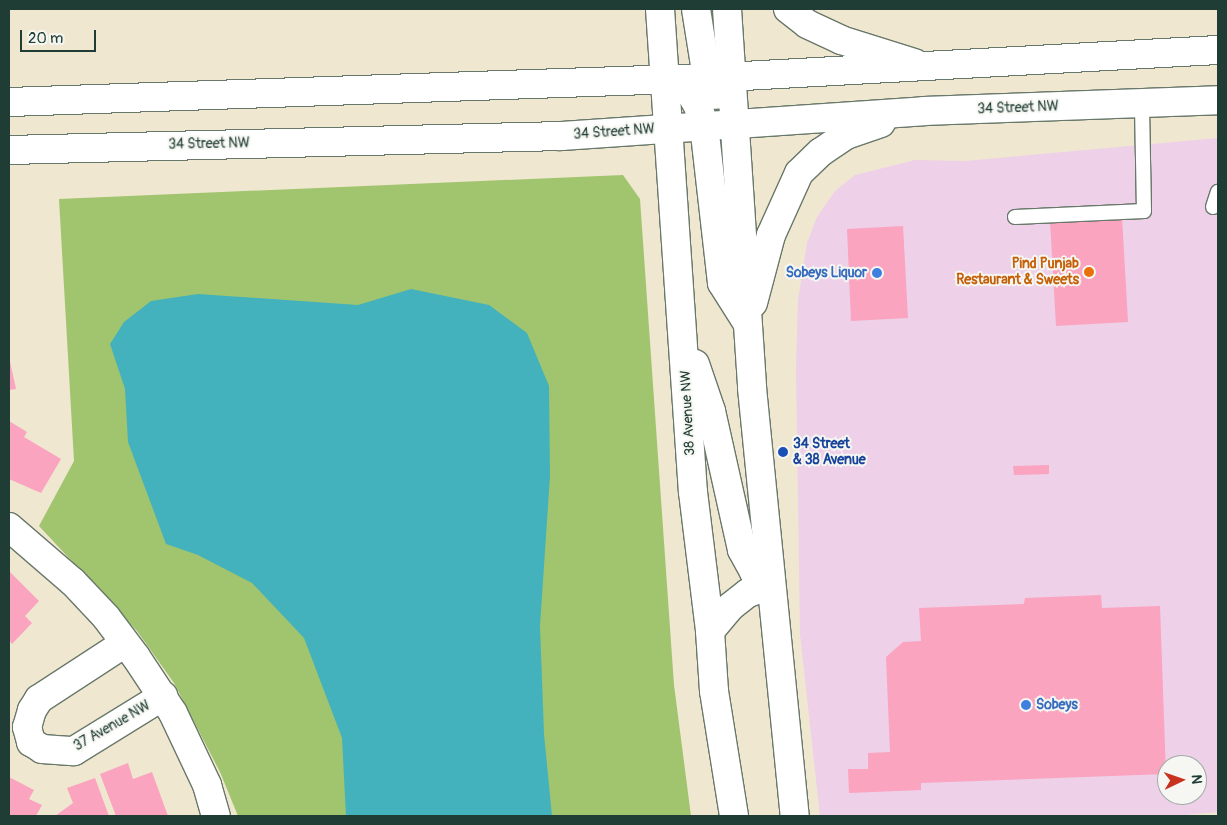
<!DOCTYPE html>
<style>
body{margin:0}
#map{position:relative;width:1227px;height:825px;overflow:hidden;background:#efe7cf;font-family:Pangolin,sans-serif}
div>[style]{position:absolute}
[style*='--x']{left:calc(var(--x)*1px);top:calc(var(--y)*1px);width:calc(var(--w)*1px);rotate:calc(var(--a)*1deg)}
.built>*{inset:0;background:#eed0e8}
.green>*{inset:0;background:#a1c46e}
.water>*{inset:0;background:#43b2bc}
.building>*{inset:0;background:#faa4bf}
.roads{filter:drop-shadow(1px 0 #68786a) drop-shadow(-1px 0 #68786a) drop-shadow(0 1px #68786a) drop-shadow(0 -1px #68786a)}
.lane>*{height:14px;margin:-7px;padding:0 7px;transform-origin:7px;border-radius:7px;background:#fff}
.street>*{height:28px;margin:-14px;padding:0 14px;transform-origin:14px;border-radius:14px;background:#fff}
.secondary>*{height:28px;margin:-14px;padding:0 14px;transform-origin:14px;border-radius:14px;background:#fff}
.dots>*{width:14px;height:14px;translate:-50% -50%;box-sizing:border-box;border:2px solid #f6f6f2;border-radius:50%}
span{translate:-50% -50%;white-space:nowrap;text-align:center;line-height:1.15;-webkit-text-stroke:4px #f6f6f2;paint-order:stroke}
.street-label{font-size:14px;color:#1f3d34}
.food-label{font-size:14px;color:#c56008;font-weight:700}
.right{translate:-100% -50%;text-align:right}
.shop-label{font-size:14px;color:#366cbe;font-weight:700}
.left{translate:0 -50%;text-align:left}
.transit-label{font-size:14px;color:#164399;font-weight:700}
.frame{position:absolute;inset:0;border:10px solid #1f3d34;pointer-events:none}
.north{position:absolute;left:1157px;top:755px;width:50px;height:50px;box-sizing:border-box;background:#f6f6f2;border:1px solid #a0aca6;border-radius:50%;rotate:87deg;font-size:14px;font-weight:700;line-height:20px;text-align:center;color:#1f3d34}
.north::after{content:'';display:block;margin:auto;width:18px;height:22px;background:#c8321e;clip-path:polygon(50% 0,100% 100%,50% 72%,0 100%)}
.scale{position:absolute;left:20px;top:30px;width:76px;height:22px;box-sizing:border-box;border:2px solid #1f3d34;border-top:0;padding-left:6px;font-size:15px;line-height:18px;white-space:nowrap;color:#1f3d34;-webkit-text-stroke:4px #f6f6f2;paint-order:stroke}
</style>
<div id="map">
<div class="built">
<div style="clip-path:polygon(evenodd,1218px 138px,1218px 812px,1174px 816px,820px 816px,800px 634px,796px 370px,798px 300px,807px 243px,817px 217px,835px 191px,855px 175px,915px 160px,965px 161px,1218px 138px,1167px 765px,1197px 765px,1197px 795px,1167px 795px,1167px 765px)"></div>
</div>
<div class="green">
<div style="clip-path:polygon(623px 175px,640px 199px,674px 685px,691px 816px,238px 816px,220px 772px,174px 683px,137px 631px,39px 526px,74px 461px,59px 199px)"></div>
</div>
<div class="water">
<div style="clip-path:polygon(411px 289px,489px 305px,527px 333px,549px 386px,550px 476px,540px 626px,544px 734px,552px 816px,346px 816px,342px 738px,304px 638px,252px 583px,198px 555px,166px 544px,128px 442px,125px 389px,110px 344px,124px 322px,151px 301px,198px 294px,358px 305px)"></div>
</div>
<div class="building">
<div style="clip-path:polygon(1122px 217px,1128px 322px,1056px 326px,1050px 221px)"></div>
<div style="clip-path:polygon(903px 226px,908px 318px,851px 321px,847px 229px)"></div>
<div style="clip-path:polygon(9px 357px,16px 389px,9px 390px)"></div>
<div style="clip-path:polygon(9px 421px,27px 432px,24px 437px,61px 459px,41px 493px,9px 479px)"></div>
<div style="clip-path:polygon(1049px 465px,1049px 474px,1014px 475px,1013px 466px)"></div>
<div style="clip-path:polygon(9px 571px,39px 601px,25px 616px,32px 623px,12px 644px,9px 640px)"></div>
<div style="clip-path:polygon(1101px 595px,1102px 608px,1160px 606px,1166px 774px,921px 783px,921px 790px,849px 793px,848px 769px,868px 769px,868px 753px,890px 752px,886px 657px,903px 642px,921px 641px,919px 608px,1024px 604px,1025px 598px)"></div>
<div style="clip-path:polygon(128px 763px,133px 779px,152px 772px,168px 816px,116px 816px,100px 774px)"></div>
<div style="clip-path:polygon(9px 777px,34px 790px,29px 799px,42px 805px,36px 816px,9px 816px)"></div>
<div style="clip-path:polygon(95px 778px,109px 816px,55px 816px,73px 803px,67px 788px)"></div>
</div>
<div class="roads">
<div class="lane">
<div style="--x:1213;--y:207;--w:16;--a:-72"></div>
<div style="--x:1015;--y:217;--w:129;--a:-2.7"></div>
<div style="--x:1144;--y:211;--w:107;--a:-91.1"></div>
</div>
<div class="street">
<div style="--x:9;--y:527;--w:84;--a:40.7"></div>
<div style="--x:73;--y:582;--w:48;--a:46.7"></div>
<div style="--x:106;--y:617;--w:50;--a:53.1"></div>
<div style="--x:136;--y:657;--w:67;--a:56.5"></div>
<div style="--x:173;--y:713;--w:80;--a:64.7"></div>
<div style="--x:207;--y:785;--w:32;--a:74"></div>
<div style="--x:125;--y:643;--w:103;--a:146.9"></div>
<div style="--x:39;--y:699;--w:13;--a:122"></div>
<div style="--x:32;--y:710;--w:18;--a:106"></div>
<div style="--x:27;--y:727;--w:16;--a:75"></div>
<div style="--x:31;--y:742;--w:13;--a:32"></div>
<div style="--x:42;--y:749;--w:32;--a:4"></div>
<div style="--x:74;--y:751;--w:105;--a:-31.7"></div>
</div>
<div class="secondary">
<div style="--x:660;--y:9;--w:484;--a:86.1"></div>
<div style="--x:693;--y:492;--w:140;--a:83"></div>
<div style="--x:710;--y:631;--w:60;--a:86.2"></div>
<div style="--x:714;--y:691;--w:127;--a:80.9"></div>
<div style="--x:696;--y:9;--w:70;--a:80.9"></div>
<div style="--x:707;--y:78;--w:19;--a:62"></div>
<div style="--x:727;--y:9;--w:380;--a:86.2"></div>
<div style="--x:752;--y:388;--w:430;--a:84.3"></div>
<div style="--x:788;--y:9;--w:24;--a:38"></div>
<div style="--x:807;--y:24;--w:38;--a:25"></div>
<div style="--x:841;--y:40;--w:77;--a:17.5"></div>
<div style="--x:664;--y:80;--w:30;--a:27"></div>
<div style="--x:691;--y:94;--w:14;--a:60"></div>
<div style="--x:698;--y:106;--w:20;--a:72"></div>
<div style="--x:704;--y:125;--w:159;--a:83.5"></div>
<div style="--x:722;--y:283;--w:45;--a:57.7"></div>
<div style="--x:9;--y:102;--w:698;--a:-1.97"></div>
<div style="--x:707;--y:78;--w:512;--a:-3.14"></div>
<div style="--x:9;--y:150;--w:552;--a:-1.45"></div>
<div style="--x:561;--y:136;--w:364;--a:-3.9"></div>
<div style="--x:924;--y:111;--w:294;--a:-2.1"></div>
<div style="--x:753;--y:303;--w:70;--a:-75.2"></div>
<div style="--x:771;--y:235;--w:68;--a:-65.7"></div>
<div style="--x:799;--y:173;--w:30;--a:-44"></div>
<div style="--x:821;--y:152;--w:30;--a:-34"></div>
<div style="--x:846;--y:135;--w:37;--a:-19"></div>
<div style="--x:695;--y:364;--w:50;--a:71.2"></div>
<div style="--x:711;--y:411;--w:142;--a:77.4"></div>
<div style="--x:742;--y:550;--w:25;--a:61"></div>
<div style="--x:754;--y:572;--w:21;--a:37"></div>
<div style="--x:710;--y:631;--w:31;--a:-50"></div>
<div style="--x:730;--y:607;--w:23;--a:-38"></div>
<div style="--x:748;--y:593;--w:24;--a:-19"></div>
</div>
</div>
<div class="dots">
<div style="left:1089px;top:272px;background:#e8710a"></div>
<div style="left:877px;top:273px;background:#3f7fe0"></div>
<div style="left:783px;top:452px;background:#1a4fb4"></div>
<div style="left:1026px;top:705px;background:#3f7fe0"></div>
</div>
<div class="street-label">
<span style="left:1018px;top:108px;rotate:-2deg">34 Street NW</span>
<span style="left:614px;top:132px;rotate:-4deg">34 Street NW</span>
<span style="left:209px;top:144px;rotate:-1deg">34 Street NW</span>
<span style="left:688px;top:413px;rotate:-93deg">38 Avenue NW</span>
<span style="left:112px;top:726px;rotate:-30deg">37 Avenue NW</span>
</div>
<div class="food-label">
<span class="right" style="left:1079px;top:272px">Pind Punjab<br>Restaurant &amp; Sweets</span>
</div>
<div class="shop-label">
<span class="right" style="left:867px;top:273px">Sobeys Liquor</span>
<span class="left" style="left:1036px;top:705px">Sobeys</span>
</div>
<div class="transit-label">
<span class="left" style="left:793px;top:452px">34 Street<br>&amp; 38 Avenue</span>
</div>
<div class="frame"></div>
<div class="north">N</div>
<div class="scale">20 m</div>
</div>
